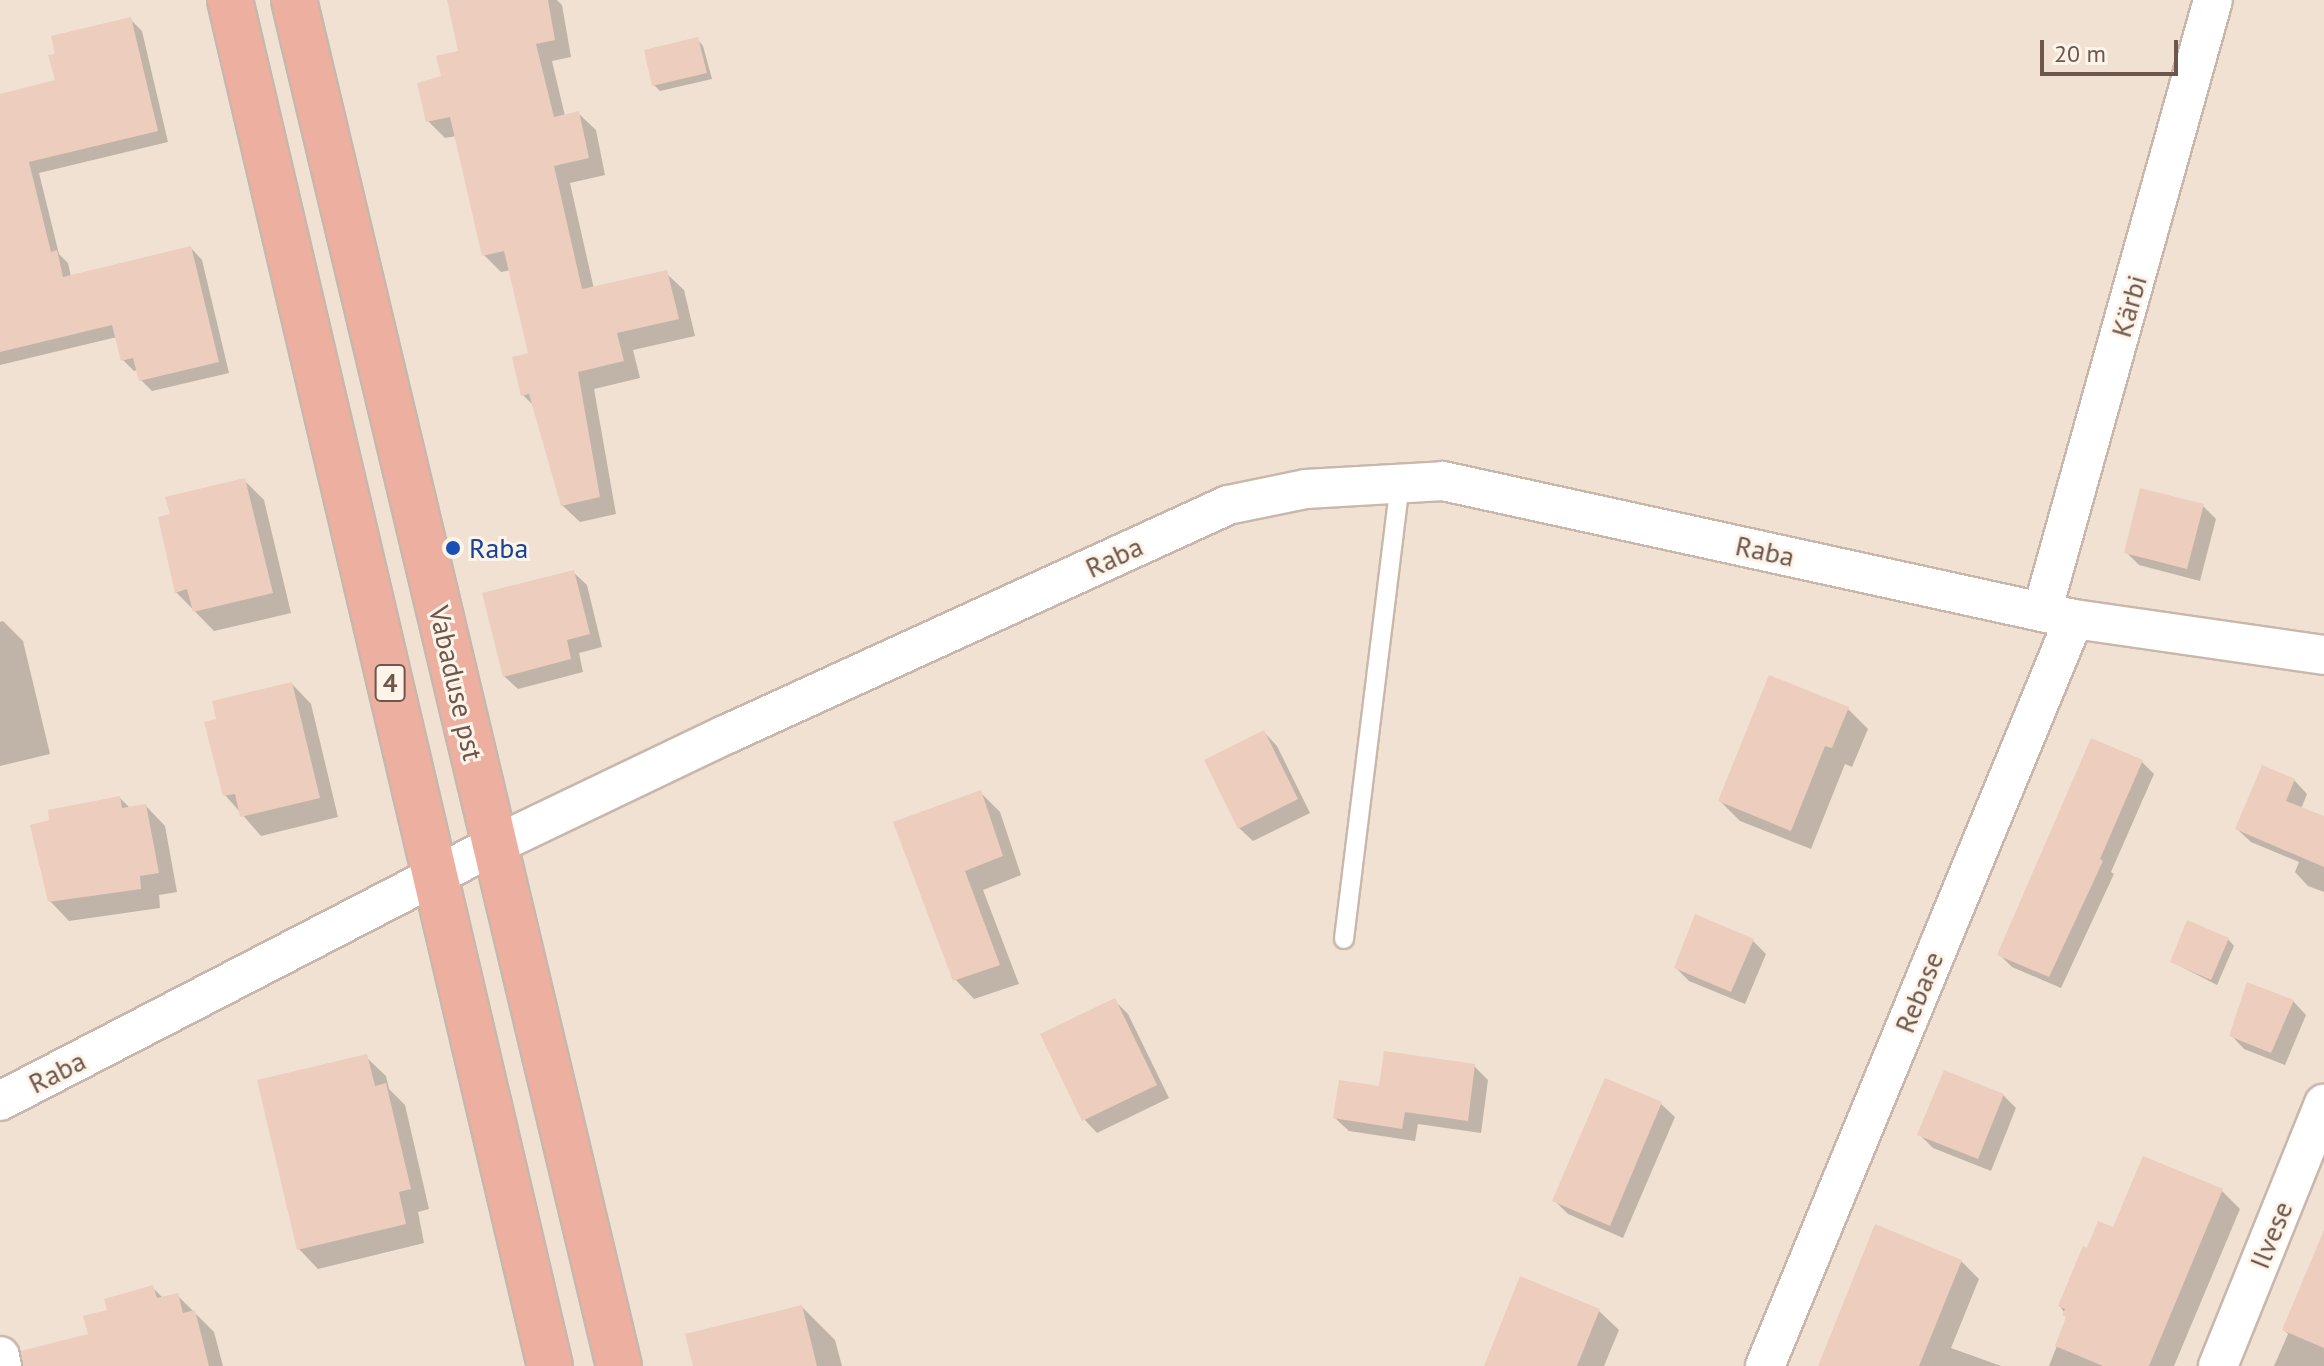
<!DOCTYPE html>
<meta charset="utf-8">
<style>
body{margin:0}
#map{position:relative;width:2324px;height:1366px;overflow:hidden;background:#f9efe3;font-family:"PT Sans",sans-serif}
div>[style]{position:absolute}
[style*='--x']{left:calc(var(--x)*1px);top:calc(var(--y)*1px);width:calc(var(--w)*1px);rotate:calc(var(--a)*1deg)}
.residential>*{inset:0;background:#f0e1d2}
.shadow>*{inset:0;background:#0003}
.building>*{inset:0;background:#eccdbe}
.roads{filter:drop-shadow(2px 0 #c9b7ab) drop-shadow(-2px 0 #c9b7ab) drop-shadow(0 2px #c9b7ab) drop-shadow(0 -2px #c9b7ab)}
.lane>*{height:18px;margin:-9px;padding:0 9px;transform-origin:9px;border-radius:9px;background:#fff}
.street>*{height:38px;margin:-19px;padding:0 19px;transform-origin:19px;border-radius:19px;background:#fff}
.highway>*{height:44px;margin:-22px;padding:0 22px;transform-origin:22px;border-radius:22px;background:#edb0a0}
.dots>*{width:22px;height:22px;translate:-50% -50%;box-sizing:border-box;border:4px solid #fdf4e9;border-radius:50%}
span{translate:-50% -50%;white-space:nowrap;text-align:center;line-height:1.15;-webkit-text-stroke:6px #fdf4e9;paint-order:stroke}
.shield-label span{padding:2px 6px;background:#fdf4e9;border:2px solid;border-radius:6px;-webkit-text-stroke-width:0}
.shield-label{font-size:26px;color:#6e564c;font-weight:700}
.street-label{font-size:28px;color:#6e564c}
.transit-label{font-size:28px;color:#164399}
.left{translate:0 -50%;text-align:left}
.scale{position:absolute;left:2040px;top:40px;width:138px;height:36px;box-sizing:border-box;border:4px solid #6e564c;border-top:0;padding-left:10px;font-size:24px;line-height:28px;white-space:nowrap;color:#6e564c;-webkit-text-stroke:6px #fdf4e9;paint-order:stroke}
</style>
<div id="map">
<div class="residential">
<div style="clip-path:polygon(0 0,2324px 0,2324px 1366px,0 1366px)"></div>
</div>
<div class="shadow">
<div style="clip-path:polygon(475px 0,557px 0,562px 5px,571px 57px,552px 61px,565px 116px,578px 113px,596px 130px,605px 175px,570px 183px,594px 289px,666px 273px,684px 290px,695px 336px,633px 350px,640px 378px,594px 389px,616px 514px,580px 522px,562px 505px,535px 407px,523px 395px,531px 354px,511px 270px,501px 272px,484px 255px,456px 136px,445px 138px,428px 121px,443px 78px,460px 53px)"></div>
<div style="clip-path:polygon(131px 20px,142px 31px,168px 142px,39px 173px,59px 254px,68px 263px,71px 277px,191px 248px,202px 260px,229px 373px,152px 391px,141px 380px,138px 370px,134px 371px,123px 360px,117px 337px,0 365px,0 96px,20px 123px)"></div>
<div style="clip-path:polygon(697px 39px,703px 46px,712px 79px,660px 91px,654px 85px)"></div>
<div style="clip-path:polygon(244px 480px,264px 500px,291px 613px,214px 631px,176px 592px)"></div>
<div style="clip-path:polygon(2203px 506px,2216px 519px,2200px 581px,2139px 565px,2126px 552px)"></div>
<div style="clip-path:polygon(573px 572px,587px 585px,602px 647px,579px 653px,583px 672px,518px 689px,504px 676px)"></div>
<div style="clip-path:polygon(3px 621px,23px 641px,50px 754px,0 766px,0 622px)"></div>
<div style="clip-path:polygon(292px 684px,311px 704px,338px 817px,261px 836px,225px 795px,219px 720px)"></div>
<div style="clip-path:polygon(1848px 709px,1868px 729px,1852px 767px,1845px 764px,1811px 849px,1740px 821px,1720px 801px)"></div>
<div style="clip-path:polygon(1264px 732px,1277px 746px,1310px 813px,1253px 841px,1239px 828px)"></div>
<div style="clip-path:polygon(2142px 762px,2154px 774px,2111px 872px,2114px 874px,2061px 988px,2012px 967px,1999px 954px)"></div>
<div style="clip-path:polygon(2294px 780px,2307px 794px,2301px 809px,2324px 818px,2324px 892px,2308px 886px,2295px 872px,2299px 862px,2251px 842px,2237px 829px)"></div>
<div style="clip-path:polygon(980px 792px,1000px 812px,1021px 875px,983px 890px,1019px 984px,974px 999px,955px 979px,895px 823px)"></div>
<div style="clip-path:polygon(120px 798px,130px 808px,146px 806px,165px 826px,177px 892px,159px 895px,160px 908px,69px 921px,50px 901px)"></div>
<div style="clip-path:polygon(2228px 939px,2234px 946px,2217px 985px,2172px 962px)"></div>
<div style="clip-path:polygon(1752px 940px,1766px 954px,1745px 1004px,1689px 981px,1676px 968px)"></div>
<div style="clip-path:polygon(1114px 1000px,1128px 1014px,1169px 1098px,1097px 1133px,1084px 1119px)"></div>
<div style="clip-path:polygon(2293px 1001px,2306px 1015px,2285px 1065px,2244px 1049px,2231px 1035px)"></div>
<div style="clip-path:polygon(366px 1057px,386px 1076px,389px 1089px,405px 1105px,429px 1209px,418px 1212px,424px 1243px,318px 1269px,299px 1249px)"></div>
<div style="clip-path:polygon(1474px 1066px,1488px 1080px,1481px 1133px,1418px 1124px,1415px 1141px,1349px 1131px,1335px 1118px,1381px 1088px)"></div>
<div style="clip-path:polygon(1606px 1080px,1661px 1104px,1675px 1117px,1623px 1238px,1568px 1214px,1555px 1201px)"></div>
<div style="clip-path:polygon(2003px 1095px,2016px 1108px,1991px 1171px,1933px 1148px,1920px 1135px)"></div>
<div style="clip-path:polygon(2222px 1191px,2240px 1209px,2174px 1366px,2049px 1366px,2068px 1318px,2060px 1306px,2088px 1251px,2114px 1230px)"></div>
<div style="clip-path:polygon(1961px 1261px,1979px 1279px,1951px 1348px,2001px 1366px,1820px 1366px)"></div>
<div style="clip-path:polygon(2324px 1277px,2324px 1366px,2274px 1366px,2288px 1334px,2284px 1330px)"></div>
<div style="clip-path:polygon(153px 1288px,163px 1298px,177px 1295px,214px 1332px,223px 1366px,86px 1366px,90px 1336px,109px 1312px)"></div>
<div style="clip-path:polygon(802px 1307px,835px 1340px,842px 1366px,695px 1366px)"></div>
<div style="clip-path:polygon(1599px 1311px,1619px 1330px,1604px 1366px,1486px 1366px)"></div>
</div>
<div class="building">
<div style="clip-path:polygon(447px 0,548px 0,555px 40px,536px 44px,554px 117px,579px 111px,589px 158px,554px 166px,582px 289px,667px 270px,679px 319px,617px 333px,624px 361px,578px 372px,600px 497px,561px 506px,529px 394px,521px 396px,512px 357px,528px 353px,504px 251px,482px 256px,450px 117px,426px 122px,417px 83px,441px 76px,436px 56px,458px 51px)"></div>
<div style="clip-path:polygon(131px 17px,158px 131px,29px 162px,51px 252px,57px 250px,63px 277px,191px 246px,219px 362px,139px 381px,133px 358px,121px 361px,112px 325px,0 352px,0 94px,55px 80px,48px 55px,55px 54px,51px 36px)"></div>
<div style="clip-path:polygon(698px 37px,707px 73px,652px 86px,644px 50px)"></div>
<div style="clip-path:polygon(245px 478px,273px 593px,193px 612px,187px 589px,175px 593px,158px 517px,170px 514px,165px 497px)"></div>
<div style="clip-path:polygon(2140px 488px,2204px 504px,2187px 569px,2124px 553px)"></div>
<div style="clip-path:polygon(574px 570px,590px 634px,567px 640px,571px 659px,503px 677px,482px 593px)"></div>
<div style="clip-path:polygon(1769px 675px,1849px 707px,1832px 748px,1825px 746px,1791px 831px,1718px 801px)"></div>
<div style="clip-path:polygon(292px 682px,320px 798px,240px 817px,235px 794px,223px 796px,204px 722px,216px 719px,212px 701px)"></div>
<div style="clip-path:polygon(1264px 730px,1298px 799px,1238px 829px,1204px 760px)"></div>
<div style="clip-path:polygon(2091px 738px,2143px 760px,2100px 859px,2103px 861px,2049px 977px,1997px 955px)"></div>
<div style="clip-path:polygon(2262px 765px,2295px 779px,2286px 801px,2324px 816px,2324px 867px,2235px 829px)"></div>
<div style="clip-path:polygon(981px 790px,1003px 856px,965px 871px,1000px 965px,953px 981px,893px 822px)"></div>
<div style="clip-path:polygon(120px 796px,122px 808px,146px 804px,159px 873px,140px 876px,141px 889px,48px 902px,30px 825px,49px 820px,48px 810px)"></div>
<div style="clip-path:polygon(1695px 914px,1754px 939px,1731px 992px,1674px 968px)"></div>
<div style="clip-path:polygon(2187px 920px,2229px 938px,2211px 980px,2170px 962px)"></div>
<div style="clip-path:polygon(2247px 982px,2294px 1000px,2271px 1053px,2229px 1036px)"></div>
<div style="clip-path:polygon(1115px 998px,1157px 1085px,1082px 1121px,1040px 1034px)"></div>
<div style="clip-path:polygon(1384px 1051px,1475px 1064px,1468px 1121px,1405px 1112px,1402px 1129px,1333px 1118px,1339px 1080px,1379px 1086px)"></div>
<div style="clip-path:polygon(367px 1054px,375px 1086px,386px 1083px,411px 1189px,399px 1192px,406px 1224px,297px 1250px,257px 1080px)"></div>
<div style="clip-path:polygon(1944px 1070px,2004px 1094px,1978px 1159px,1917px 1135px)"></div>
<div style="clip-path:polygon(1605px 1078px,1662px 1102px,1610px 1226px,1552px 1201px)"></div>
<div style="clip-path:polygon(2143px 1156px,2223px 1189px,2149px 1366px,2103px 1366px,2055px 1346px,2066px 1317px,2062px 1315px,2065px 1309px,2058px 1306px,2083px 1246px,2087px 1248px,2098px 1221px,2113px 1227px)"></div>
<div style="clip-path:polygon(1875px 1224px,1962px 1260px,1919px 1366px,1818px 1366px)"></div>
<div style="clip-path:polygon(2324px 1230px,2324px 1348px,2282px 1330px)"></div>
<div style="clip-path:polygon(1520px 1276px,1600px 1309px,1577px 1366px,1484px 1366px)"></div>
<div style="clip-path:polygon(153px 1285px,157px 1298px,178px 1293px,183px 1313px,195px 1310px,209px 1366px,23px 1366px,21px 1351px,88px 1334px,83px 1316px,107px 1310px,104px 1299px)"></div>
<div style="clip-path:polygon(802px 1305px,817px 1366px,693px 1366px,685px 1334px)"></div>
</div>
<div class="roads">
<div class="lane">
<div style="--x:1344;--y:939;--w:458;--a:-83"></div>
</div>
<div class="street">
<div style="--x:2042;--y:612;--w:635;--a:-74.39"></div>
<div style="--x:0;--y:1101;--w:557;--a:-27.35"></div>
<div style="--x:495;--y:845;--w:255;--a:-25.6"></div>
<div style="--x:725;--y:735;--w:553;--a:-24.57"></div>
<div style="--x:1228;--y:505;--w:80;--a:-11.6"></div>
<div style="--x:1306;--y:489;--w:137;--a:-3.3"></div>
<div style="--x:1443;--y:481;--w:646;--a:12.34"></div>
<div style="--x:2074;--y:619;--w:253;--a:8.2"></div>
<div style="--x:0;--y:1356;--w:10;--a:79"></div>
<div style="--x:1765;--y:1366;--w:808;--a:-67.53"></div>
<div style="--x:2218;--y:1366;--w:283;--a:-68"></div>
</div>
<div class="highway">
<div style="--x:230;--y:0;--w:1403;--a:76.82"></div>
<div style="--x:294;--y:0;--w:1404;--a:76.62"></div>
</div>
</div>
<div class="dots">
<div style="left:453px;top:548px;background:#1a4fb4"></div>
</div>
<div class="shield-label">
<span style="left:390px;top:683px">4</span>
</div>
<div class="street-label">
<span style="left:2129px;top:306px;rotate:-74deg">Kärbi</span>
<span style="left:1765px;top:551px;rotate:12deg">Raba</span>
<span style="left:1114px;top:557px;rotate:-25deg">Raba</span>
<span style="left:456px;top:683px;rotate:77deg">Vabaduse pst</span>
<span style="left:1919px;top:992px;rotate:-68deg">Rebase</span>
<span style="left:57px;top:1072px;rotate:-27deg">Raba</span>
<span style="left:2271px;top:1235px;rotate:-68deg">Ilvese</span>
</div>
<div class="transit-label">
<span class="left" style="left:469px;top:548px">Raba</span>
</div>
<div class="scale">20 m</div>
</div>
